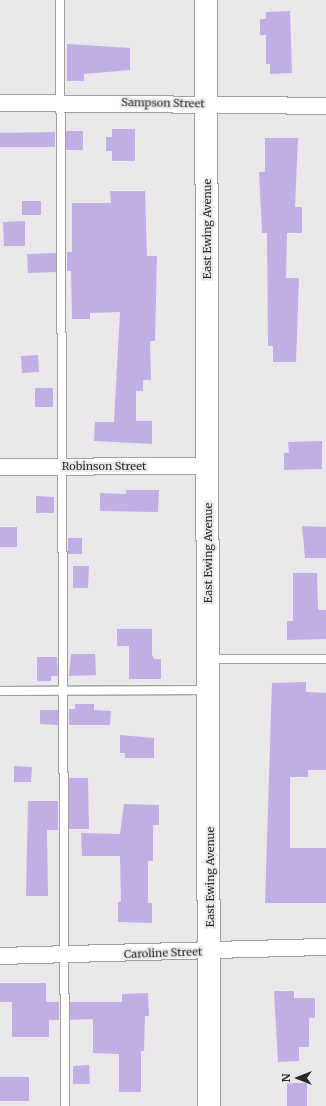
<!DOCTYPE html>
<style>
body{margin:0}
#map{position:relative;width:326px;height:1106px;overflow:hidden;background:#ebe8eb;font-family:Merriweather,serif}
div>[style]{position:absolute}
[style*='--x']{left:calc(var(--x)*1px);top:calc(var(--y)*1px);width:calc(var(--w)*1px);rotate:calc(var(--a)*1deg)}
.building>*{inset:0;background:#c0aee5}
.roads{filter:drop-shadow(1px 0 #a29fa2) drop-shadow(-1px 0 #a29fa2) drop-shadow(0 1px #a29fa2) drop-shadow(0 -1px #a29fa2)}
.lane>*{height:8px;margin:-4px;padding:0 4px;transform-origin:4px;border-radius:4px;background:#fff}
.street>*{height:16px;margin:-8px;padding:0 8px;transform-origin:8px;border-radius:8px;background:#fff}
.secondary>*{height:22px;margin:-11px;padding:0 11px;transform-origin:11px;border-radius:11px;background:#fff}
span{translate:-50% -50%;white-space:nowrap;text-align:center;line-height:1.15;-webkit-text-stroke:4px #ebe8eb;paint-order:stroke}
.street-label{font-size:11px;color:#2a282a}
.north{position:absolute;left:278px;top:1058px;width:40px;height:40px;-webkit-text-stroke:3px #ebe8eb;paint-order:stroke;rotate:270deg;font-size:11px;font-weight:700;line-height:16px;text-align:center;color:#2a282a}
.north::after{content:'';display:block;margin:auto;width:14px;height:18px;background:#2a282a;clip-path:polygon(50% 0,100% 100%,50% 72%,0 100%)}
</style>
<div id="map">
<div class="building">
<div style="clip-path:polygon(290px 11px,292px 73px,270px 74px,270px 64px,266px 64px,266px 35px,260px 35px,260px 19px,266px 19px,266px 12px)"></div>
<div style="clip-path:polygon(67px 44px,130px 48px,130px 70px,84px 74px,84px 81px,67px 81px)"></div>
<div style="clip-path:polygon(112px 129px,135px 129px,135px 161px,112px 161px,112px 151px,106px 151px,106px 137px,112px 137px)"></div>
<div style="clip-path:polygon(66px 131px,83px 131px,83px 150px,66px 150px)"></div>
<div style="clip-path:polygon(55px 132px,55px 147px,0 147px,0 133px)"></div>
<div style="clip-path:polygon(265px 138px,298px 138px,295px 207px,302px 207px,302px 233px,287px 233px,286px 278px,299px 278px,296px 362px,273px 362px,273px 346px,268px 346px,267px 233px,262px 233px,259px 172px,265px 172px)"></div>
<div style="clip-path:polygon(110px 191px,145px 191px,147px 256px,157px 256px,155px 341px,150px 341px,151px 380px,143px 380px,143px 391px,136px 391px,136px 421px,152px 421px,152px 444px,94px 441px,95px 422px,114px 422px,120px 312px,90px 313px,90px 319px,72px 319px,71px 271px,67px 271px,67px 252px,72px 252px,72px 203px,111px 203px)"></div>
<div style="clip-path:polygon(22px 201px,41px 201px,41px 215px,22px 215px)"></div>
<div style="clip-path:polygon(25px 221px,25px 246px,4px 246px,3px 222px)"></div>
<div style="clip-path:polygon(56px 253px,56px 272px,28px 273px,27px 254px)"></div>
<div style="clip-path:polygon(38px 355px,39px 372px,22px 373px,21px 356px)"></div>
<div style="clip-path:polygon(35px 388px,53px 388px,53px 407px,35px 407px)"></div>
<div style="clip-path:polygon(322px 441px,322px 469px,284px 470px,284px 453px,289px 453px,288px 442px)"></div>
<div style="clip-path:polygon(126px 490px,159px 490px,158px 512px,100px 511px,100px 493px,126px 494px)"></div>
<div style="clip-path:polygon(36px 496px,54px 497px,54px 513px,36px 513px)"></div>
<div style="clip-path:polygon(302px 526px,326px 527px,326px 558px,305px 558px)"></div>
<div style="clip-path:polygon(0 527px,17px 527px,17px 547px,0 547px)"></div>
<div style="clip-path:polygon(68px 538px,82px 538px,82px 554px,68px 554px)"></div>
<div style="clip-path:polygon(73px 566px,89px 566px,88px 588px,73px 588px)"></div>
<div style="clip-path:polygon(293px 573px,317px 573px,318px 610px,326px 610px,326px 639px,287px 640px,287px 621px,293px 621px)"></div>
<div style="clip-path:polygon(117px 629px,152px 629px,152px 655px,154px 659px,161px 659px,161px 679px,129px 679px,129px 646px,117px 646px)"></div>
<div style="clip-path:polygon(71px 654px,95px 654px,96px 675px,69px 676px)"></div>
<div style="clip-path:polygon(37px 657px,57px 657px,58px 676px,51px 676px,51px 681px,37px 681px)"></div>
<div style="clip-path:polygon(306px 682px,306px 692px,326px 693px,326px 770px,308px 770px,308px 777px,290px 777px,290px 848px,326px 848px,326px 903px,265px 903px,272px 683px)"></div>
<div style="clip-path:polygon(75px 704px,94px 704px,94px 710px,111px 711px,110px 725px,69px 725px,69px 709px,75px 709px)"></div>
<div style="clip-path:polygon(40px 710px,58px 710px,58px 725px,40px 724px)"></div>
<div style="clip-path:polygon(120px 735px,154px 738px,154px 758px,125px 758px,125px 753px,120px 753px)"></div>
<div style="clip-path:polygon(14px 766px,32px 767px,31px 782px,14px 782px)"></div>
<div style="clip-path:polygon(69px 778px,88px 778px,89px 829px,69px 829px)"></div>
<div style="clip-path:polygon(28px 801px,58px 801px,58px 830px,47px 830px,48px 896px,26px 896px)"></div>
<div style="clip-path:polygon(124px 804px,159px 805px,159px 825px,153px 825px,153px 861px,148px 861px,148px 903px,152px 903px,152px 923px,118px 922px,118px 902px,121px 902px,120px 856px,82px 856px,81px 833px,120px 834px)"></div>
<div style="clip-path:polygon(0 983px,46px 983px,46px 1002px,59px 1002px,59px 1020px,49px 1020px,49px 1037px,12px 1037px,12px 1002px,0 1002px)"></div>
<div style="clip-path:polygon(274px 991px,294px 991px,294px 998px,315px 998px,315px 1018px,309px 1018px,309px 1047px,299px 1047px,299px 1061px,278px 1062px)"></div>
<div style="clip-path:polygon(148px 993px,149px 1016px,145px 1016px,144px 1051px,141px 1051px,141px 1092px,119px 1092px,119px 1054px,93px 1053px,93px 1019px,70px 1020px,70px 1002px,122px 1002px,122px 994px)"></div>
<div style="clip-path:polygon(89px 1065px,90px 1084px,73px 1084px,73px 1066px)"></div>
<div style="clip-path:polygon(0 1077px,29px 1077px,29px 1101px,0 1101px)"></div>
<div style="clip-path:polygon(287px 1083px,307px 1083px,307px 1106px,287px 1106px)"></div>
</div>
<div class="roads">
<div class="lane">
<div style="--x:60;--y:0;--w:1106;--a:89.74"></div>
<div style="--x:209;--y:659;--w:117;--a:0"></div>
<div style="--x:0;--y:691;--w:206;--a:-0.3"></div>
</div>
<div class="street">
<div style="--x:0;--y:103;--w:326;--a:0.5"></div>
<div style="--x:0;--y:467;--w:208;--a:-0.3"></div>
<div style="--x:0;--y:956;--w:326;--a:-1.6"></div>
</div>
<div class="secondary">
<div style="--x:206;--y:0;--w:1106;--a:89.84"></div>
</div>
</div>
<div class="street-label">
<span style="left:163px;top:103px;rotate:1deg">Sampson Street</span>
<span style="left:207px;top:229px;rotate:-90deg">East Ewing Avenue</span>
<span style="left:104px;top:466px">Robinson Street</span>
<span style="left:208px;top:553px;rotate:-90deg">East Ewing Avenue</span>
<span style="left:210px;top:877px;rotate:-90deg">East Ewing Avenue</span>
<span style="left:163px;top:953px;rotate:-2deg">Caroline Street</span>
</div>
<div class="north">N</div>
</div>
